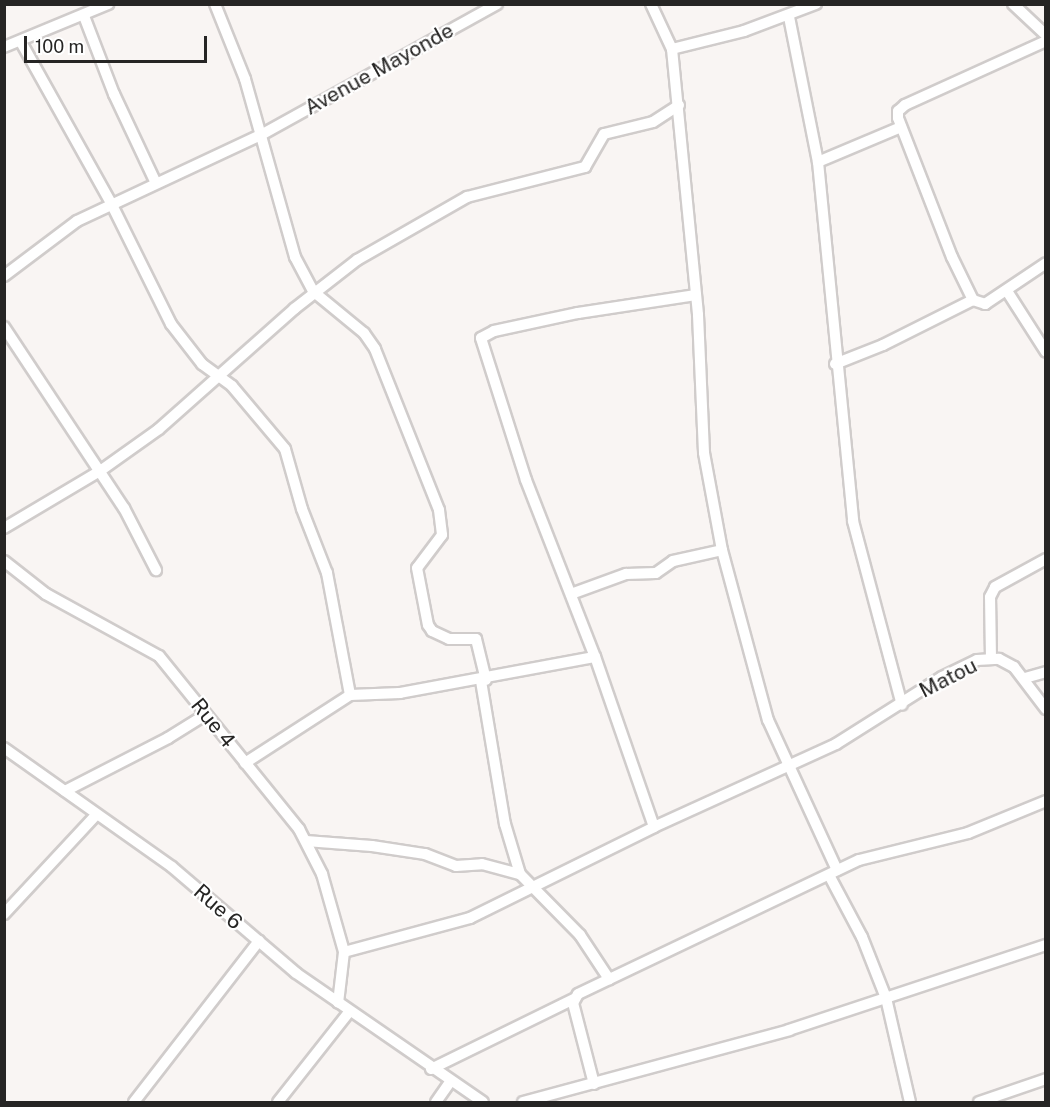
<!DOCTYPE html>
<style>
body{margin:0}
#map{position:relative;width:1050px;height:1107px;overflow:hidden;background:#f9f5f3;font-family:"Public Sans",sans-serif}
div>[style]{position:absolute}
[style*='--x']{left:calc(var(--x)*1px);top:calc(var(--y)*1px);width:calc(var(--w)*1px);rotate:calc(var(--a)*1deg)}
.roads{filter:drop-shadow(2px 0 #d0cccb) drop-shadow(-2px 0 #d0cccb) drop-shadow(0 2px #d0cccb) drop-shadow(0 -2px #d0cccb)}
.street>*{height:10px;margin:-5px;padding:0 5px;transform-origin:5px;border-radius:5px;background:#fff}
span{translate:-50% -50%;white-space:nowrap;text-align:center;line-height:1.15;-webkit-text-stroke:4.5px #fff;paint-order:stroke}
.street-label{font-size:21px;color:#262524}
.frame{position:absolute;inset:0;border:6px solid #262524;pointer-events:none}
.scale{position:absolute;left:24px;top:36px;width:183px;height:27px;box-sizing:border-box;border:3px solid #262524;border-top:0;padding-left:8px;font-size:18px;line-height:21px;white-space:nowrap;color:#262524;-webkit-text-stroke:4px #fff;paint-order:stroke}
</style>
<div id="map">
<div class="roads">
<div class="street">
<div style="--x:215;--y:4;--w:81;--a:68.2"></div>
<div style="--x:245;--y:79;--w:185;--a:74.3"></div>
<div style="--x:295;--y:257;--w:40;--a:62"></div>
<div style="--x:314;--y:292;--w:65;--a:39.4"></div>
<div style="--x:364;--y:333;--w:19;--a:55"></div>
<div style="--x:375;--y:349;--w:173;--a:68.3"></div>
<div style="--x:439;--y:510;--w:25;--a:83"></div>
<div style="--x:442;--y:535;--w:41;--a:127.1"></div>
<div style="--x:417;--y:568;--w:58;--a:79.1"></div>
<div style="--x:428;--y:625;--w:7;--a:56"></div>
<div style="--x:432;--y:631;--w:19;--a:25"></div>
<div style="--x:449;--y:639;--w:27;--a:0"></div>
<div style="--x:476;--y:639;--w:42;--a:76.3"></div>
<div style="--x:651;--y:4;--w:50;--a:65"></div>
<div style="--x:672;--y:49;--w:267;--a:84.4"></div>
<div style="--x:698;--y:315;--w:138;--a:87.5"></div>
<div style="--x:704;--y:453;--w:99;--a:79.5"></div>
<div style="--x:722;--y:550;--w:176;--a:74.9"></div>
<div style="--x:768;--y:720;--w:165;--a:65.3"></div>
<div style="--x:1013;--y:4;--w:45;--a:43.2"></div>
<div style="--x:84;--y:16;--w:84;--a:69"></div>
<div style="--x:114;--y:94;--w:96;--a:64.8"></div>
<div style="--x:789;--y:17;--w:148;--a:78.7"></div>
<div style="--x:818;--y:162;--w:361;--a:84.4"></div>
<div style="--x:853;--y:521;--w:190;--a:75.1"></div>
<div style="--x:1046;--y:41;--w:155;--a:155.6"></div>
<div style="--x:905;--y:105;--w:9;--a:139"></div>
<div style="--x:898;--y:111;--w:7;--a:90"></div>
<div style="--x:898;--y:118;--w:149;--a:68.8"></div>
<div style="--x:952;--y:257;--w:48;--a:64"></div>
<div style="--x:973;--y:300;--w:13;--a:18"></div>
<div style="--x:985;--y:304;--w:73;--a:-33.9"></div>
<div style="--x:21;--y:42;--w:184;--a:60.8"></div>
<div style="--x:111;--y:203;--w:135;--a:63.6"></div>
<div style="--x:171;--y:324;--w:51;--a:52.2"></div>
<div style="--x:202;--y:364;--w:37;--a:36"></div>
<div style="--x:232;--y:386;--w:82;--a:49.9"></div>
<div style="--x:285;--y:449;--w:62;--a:74.2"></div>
<div style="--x:302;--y:509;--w:69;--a:68.7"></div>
<div style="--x:327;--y:573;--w:124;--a:79.3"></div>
<div style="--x:4;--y:47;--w:113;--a:-22.5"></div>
<div style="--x:672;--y:49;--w:74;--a:-14"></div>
<div style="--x:744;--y:31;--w:77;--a:-20.6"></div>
<div style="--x:818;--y:162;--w:90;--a:-22.9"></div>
<div style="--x:4;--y:276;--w:91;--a:-37"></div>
<div style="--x:77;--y:221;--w:203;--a:-25.1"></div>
<div style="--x:261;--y:135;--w:270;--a:-29"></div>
<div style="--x:1007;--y:291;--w:72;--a:57.4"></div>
<div style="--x:4;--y:327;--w:217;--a:56.5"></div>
<div style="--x:124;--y:508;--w:70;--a:62.7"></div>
<div style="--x:835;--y:364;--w:52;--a:-21.6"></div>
<div style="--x:883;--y:345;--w:101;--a:-26.6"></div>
<div style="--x:4;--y:528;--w:112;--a:-30.7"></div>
<div style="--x:100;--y:471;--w:72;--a:-35.4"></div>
<div style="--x:159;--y:429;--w:181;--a:-41.6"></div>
<div style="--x:294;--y:309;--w:80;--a:-37.9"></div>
<div style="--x:357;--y:260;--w:127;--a:-29.8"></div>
<div style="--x:467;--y:197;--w:122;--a:-14.3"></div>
<div style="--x:585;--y:167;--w:38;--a:-60"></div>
<div style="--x:604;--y:134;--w:50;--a:-13.8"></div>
<div style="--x:653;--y:122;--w:31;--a:-33"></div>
<div style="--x:4;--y:561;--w:53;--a:38.2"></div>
<div style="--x:46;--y:594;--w:129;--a:28.8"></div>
<div style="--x:159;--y:656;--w:223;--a:51"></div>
<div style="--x:299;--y:829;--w:51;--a:62.9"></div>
<div style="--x:322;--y:874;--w:81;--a:74.2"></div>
<div style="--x:344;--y:952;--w:51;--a:96.7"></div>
<div style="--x:571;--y:594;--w:59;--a:-20"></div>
<div style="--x:626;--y:574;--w:30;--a:-2"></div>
<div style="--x:656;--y:573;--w:21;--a:-35"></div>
<div style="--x:673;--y:561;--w:50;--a:-12.7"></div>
<div style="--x:991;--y:659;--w:62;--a:-90.9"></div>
<div style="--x:990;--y:597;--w:11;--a:-63"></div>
<div style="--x:995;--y:587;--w:58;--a:-28.8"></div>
<div style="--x:1025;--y:678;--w:22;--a:-16"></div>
<div style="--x:481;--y:681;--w:145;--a:80.5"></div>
<div style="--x:505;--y:824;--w:52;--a:73.3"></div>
<div style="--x:520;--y:874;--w:86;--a:45.5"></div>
<div style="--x:580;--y:935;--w:53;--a:56.6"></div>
<div style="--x:4;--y:748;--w:206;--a:35.3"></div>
<div style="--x:172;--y:867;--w:163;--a:40.5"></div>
<div style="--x:296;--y:973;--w:227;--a:34.6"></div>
<div style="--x:245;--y:763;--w:125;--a:-32.9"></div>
<div style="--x:350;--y:695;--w:50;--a:-2.3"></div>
<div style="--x:400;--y:693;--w:198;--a:-10.5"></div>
<div style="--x:65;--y:791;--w:116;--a:-27.2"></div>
<div style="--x:168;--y:738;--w:44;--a:-31.9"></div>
<div style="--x:654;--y:827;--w:180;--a:-109.1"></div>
<div style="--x:595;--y:657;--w:190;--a:-111.3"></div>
<div style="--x:526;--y:480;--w:149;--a:-107.6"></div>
<div style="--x:481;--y:338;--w:15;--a:-28"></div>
<div style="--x:494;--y:331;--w:86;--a:-12.1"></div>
<div style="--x:578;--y:313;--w:119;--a:-8.7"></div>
<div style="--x:306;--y:841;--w:66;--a:4.3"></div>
<div style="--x:372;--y:846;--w:54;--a:8.6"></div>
<div style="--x:425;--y:854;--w:33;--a:21"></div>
<div style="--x:456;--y:866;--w:26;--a:-4"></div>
<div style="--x:482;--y:864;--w:39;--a:15"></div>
<div style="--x:829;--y:875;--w:70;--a:62"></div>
<div style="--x:862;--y:937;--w:66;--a:68.5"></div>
<div style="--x:886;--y:998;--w:107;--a:77"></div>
<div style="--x:4;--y:914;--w:135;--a:-47.1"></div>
<div style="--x:344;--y:952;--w:131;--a:-15.1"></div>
<div style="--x:470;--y:918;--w:205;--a:-26.3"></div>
<div style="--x:654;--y:827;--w:200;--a:-24.5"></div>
<div style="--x:836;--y:744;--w:125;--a:-32.3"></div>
<div style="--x:942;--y:677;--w:39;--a:-26"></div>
<div style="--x:977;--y:660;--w:22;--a:-3"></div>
<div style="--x:999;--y:659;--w:17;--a:28"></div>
<div style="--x:1014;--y:667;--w:53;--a:52.7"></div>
<div style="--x:431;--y:1069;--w:159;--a:-26.1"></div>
<div style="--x:594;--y:1084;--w:84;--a:-104.5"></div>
<div style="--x:573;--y:1003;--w:10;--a:-61"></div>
<div style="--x:578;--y:994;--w:311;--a:-25.5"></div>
<div style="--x:859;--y:860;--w:112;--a:-13.9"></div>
<div style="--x:968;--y:833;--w:84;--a:-22.3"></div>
<div style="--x:134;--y:1102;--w:204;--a:-52.2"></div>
<div style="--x:278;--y:1102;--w:115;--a:-51.7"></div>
<div style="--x:436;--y:1102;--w:24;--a:-55"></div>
<div style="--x:523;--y:1102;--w:276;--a:-15.1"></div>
<div style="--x:789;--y:1030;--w:271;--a:-18.3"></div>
<div style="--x:979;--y:1102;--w:71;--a:-18.9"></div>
</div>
</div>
<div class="street-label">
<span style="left:379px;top:69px;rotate:-29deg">Avenue Mayonde</span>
<span style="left:948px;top:678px;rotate:-27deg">Matou</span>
<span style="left:213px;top:723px;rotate:51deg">Rue 4</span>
<span style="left:218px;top:907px;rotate:41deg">Rue 6</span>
</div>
<div class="frame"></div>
<div class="scale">100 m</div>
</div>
